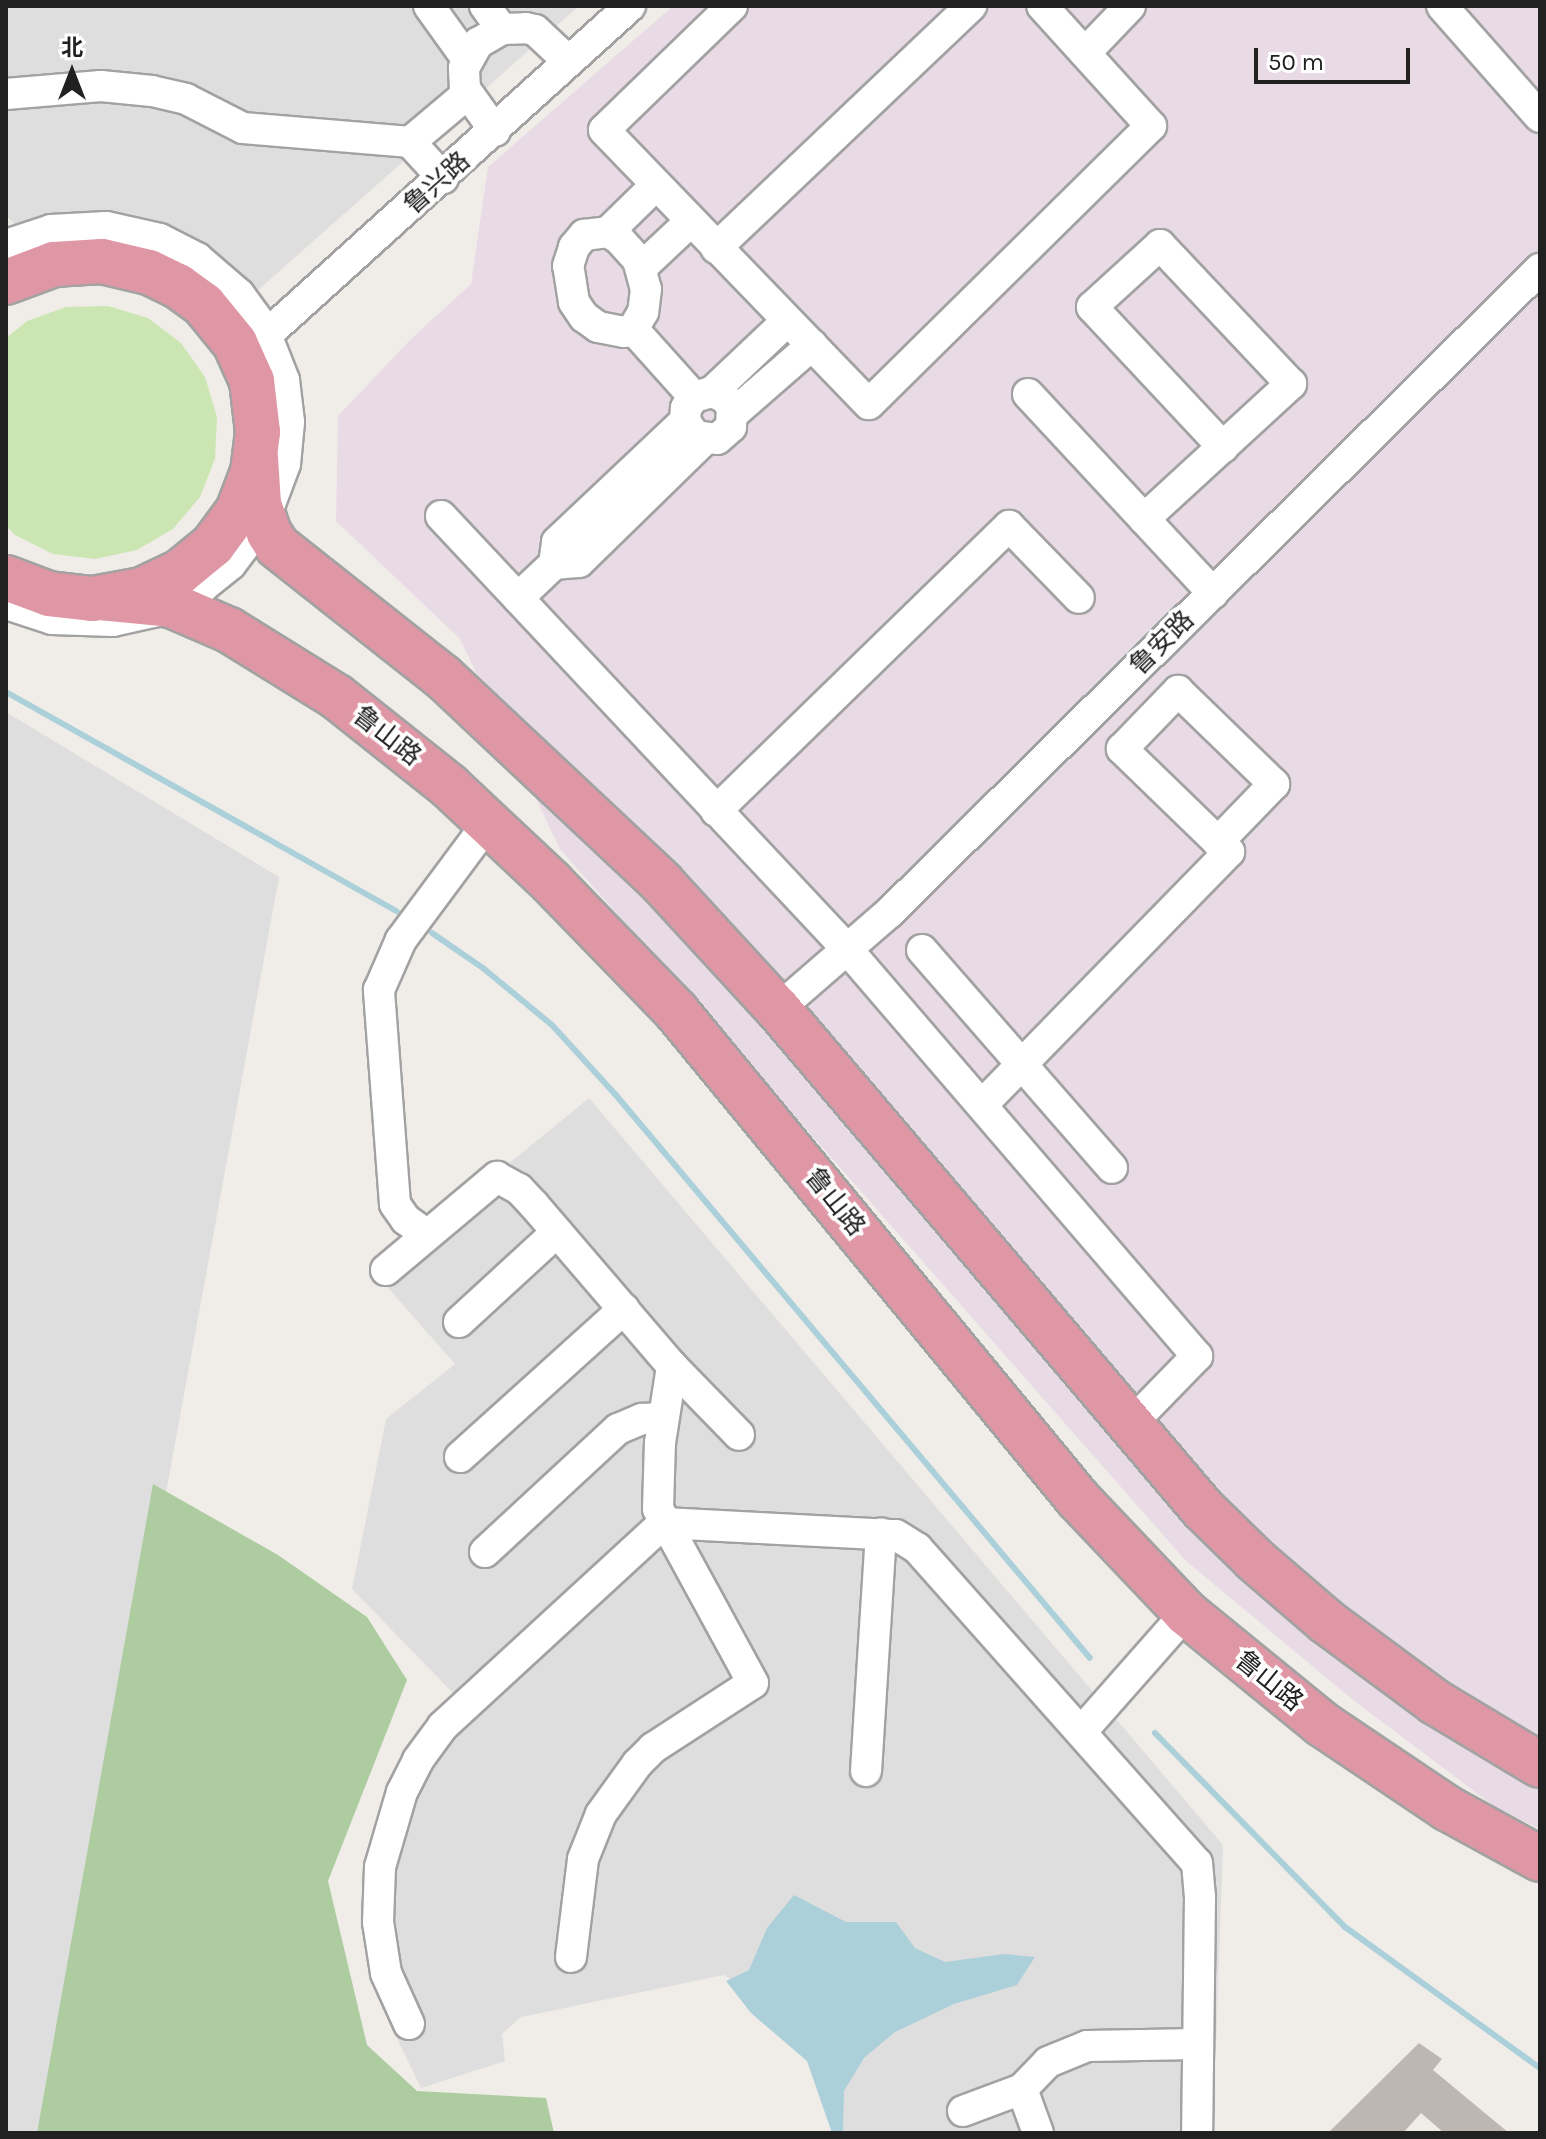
<!DOCTYPE html>
<meta charset="utf-8">
<style>
body{margin:0}
#map{position:relative;width:1546px;height:2139px;overflow:hidden;background:#f0ede8;font-family:Karla,"Noto Sans SC",sans-serif}
div>[style]{position:absolute}
[style*='--x']{left:calc(var(--x)*1px);top:calc(var(--y)*1px);width:calc(var(--w)*1px);rotate:calc(var(--a)*1deg)}
.residential>*{inset:0;background:#dfdede}
.industrial>*{inset:0;background:#e9dbe6}
.grass>*{inset:0;background:#cce6b3}
.forest>*{inset:0;background:#adcca0}
.water>*{inset:0;background:#acd0da}
.stream>*{height:6px;margin:-3px;padding:0 3px;transform-origin:3px;border-radius:3px;background:#acd0da}
.building>*{inset:0;background:#beb7b1}
.roads{filter:drop-shadow(2px 0 #a2a2a2) drop-shadow(-2px 0 #a2a2a2) drop-shadow(0 2px #a2a2a2) drop-shadow(0 -2px #a2a2a2)}
.minor>*{height:30px;margin:-15px;padding:0 15px;transform-origin:15px;border-radius:15px;background:#fff}
.highway>*{height:44px;margin:-22px;padding:0 22px;transform-origin:22px;border-radius:22px;background:#e097a5}
span{translate:-50% -50%;white-space:nowrap;text-align:center;line-height:1.15;-webkit-text-stroke:7px #fff;paint-order:stroke}
.street-label{font-size:26px;color:#212121}
.frame{position:absolute;inset:0;border:8px solid #212121;pointer-events:none}
.north{position:absolute;left:32px;top:32px;width:80px;height:80px;-webkit-text-stroke:6px #fff;paint-order:stroke;rotate:0deg;font-size:22px;font-weight:700;line-height:32px;text-align:center;color:#212121}
.north::after{content:'';display:block;margin:auto;width:28px;height:36px;background:#212121;clip-path:polygon(50% 0,100% 100%,50% 72%,0 100%)}
.scale{position:absolute;left:1254px;top:48px;width:156px;height:36px;box-sizing:border-box;border:4px solid #212121;border-top:0;padding-left:10px;font-size:24px;line-height:28px;white-space:nowrap;color:#212121;-webkit-text-stroke:6px #fff;paint-order:stroke}
</style>
<div id="map">
<div class="residential">
<div style="clip-path:polygon(6px 6px,579px 6px,257px 291px,174px 235px,18px 228px,6px 215px)"></div>
<div style="clip-path:polygon(6px 712px,279px 877px,125px 1716px,43px 2133px,6px 2133px)"></div>
<div style="clip-path:polygon(589px 1098px,1223px 1845px,1213px 2133px,831px 2133px,830px 2087px,758px 1996px,724px 1975px,521px 2017px,502px 2034px,505px 2061px,421px 2088px,391px 2026px,373px 1960px,427px 1733px,453px 1693px,352px 1589px,386px 1419px,455px 1364px,375px 1273px)"></div>
</div>
<div class="industrial">
<div style="clip-path:polygon(673px 6px,1540px 6px,1540px 1829px,1495px 1807px,1353px 1700px,1186px 1561px,560px 849px,460px 639px,336px 521px,338px 416px,411px 339px,471px 284px,488px 167px)"></div>
</div>
<div class="grass">
<div style="clip-path:polygon(108px 306px,148px 318px,181px 343px,205px 377px,217px 417px,215px 459px,200px 497px,173px 529px,137px 550px,95px 559px,53px 554px,15px 535px,6px 526px,6px 338px,27px 321px,66px 307px)"></div>
</div>
<div class="forest">
<div style="clip-path:polygon(153px 1484px,278px 1555px,367px 1617px,407px 1680px,328px 1881px,367px 2045px,417px 2091px,546px 2098px,554px 2133px,37px 2133px)"></div>
</div>
<div class="water">
<div style="clip-path:polygon(794px 1895px,846px 1922px,896px 1922px,915px 1948px,945px 1962px,1004px 1954px,1035px 1957px,1017px 1985px,954px 2004px,895px 2032px,864px 2058px,844px 2091px,843px 2133px,832px 2133px,807px 2061px,751px 2013px,726px 1981px,749px 1970px,767px 1928px)"></div>
</div>
<div class="stream">
<div style="--x:6;--y:692;--w:448;--a:29.3"></div>
<div style="--x:432;--y:933;--w:62;--a:34.5"></div>
<div style="--x:483;--y:968;--w:89;--a:39.6"></div>
<div style="--x:552;--y:1025;--w:93;--a:47.6"></div>
<div style="--x:615;--y:1094;--w:737;--a:49.9"></div>
<div style="--x:1155;--y:1733;--w:272;--a:45.6"></div>
<div style="--x:1345;--y:1927;--w:241;--a:35.9"></div>
</div>
<div class="building">
<div style="clip-path:polygon(1419px 2043px,1442px 2059px,1433px 2070px,1509px 2133px,1444px 2133px,1421px 2113px,1403px 2133px,1328px 2133px)"></div>
</div>
<div class="roads">
<div class="minor">
<div style="--x:429;--y:6;--w:65;--a:54.4"></div>
<div style="--x:485;--y:6;--w:29;--a:54"></div>
<div style="--x:732;--y:6;--w:178;--a:135.9"></div>
<div style="--x:604;--y:130;--w:381;--a:46"></div>
<div style="--x:869;--y:404;--w:396;--a:-44.6"></div>
<div style="--x:1151;--y:126;--w:162;--a:-132.2"></div>
<div style="--x:1442;--y:6;--w:148;--a:48.6"></div>
<div style="--x:1085;--y:53;--w:65;--a:-46.2"></div>
<div style="--x:6;--y:94;--w:95;--a:-4.8"></div>
<div style="--x:101;--y:86;--w:51;--a:5.6"></div>
<div style="--x:152;--y:91;--w:35;--a:13"></div>
<div style="--x:186;--y:99;--w:64;--a:27"></div>
<div style="--x:243;--y:128;--w:168;--a:4.8"></div>
<div style="--x:410;--y:142;--w:49;--a:47.5"></div>
<div style="--x:495;--y:131;--w:52;--a:-125.5"></div>
<div style="--x:465;--y:89;--w:21;--a:-93"></div>
<div style="--x:464;--y:68;--w:29;--a:-61"></div>
<div style="--x:478;--y:43;--w:28;--a:-30"></div>
<div style="--x:502;--y:29;--w:24;--a:-2"></div>
<div style="--x:526;--y:28;--w:9;--a:13"></div>
<div style="--x:535;--y:30;--w:45;--a:43.2"></div>
<div style="--x:410;--y:142;--w:75;--a:-40.1"></div>
<div style="--x:608;--y:232;--w:67;--a:-44.4"></div>
<div style="--x:6;--y:245;--w:47;--a:-18.4"></div>
<div style="--x:51;--y:230;--w:55;--a:-3.1"></div>
<div style="--x:106;--y:227;--w:55;--a:12.5"></div>
<div style="--x:160;--y:239;--w:42;--a:27.2"></div>
<div style="--x:197;--y:258;--w:55;--a:40.6"></div>
<div style="--x:239;--y:294;--w:41;--a:54"></div>
<div style="--x:263;--y:327;--w:57;--a:68.4"></div>
<div style="--x:284;--y:380;--w:42;--a:83.2"></div>
<div style="--x:289;--y:422;--w:42;--a:95.4"></div>
<div style="--x:285;--y:464;--w:60;--a:110.6"></div>
<div style="--x:264;--y:520;--w:55;--a:126.9"></div>
<div style="--x:231;--y:564;--w:36;--a:141"></div>
<div style="--x:203;--y:587;--w:52;--a:152.4"></div>
<div style="--x:157;--y:611;--w:45;--a:167.2"></div>
<div style="--x:113;--y:621;--w:61;--a:-178.1"></div>
<div style="--x:52;--y:619;--w:48;--a:-161.9"></div>
<div style="--x:716;--y:248;--w:352;--a:-43.5"></div>
<div style="--x:642;--y:267;--w:67;--a:-43.2"></div>
<div style="--x:633;--y:329;--w:9;--a:162"></div>
<div style="--x:624;--y:332;--w:26;--a:-169"></div>
<div style="--x:598;--y:327;--w:17;--a:-144"></div>
<div style="--x:584;--y:317;--w:18;--a:-124"></div>
<div style="--x:574;--y:302;--w:36;--a:-99"></div>
<div style="--x:568;--y:266;--w:20;--a:-72"></div>
<div style="--x:574;--y:247;--w:16;--a:-50"></div>
<div style="--x:584;--y:235;--w:24;--a:-7"></div>
<div style="--x:608;--y:232;--w:13;--a:32"></div>
<div style="--x:619;--y:239;--w:28;--a:48"></div>
<div style="--x:638;--y:260;--w:30;--a:75"></div>
<div style="--x:646;--y:289;--w:23;--a:97"></div>
<div style="--x:643;--y:312;--w:20;--a:120"></div>
<div style="--x:633;--y:329;--w:91;--a:48.1"></div>
<div style="--x:252;--y:348;--w:510;--a:-42.14"></div>
<div style="--x:712;--y:392;--w:103;--a:-43.4"></div>
<div style="--x:1028;--y:394;--w:272;--a:47.1"></div>
<div style="--x:733;--y:414;--w:105;--a:-41.1"></div>
<div style="--x:441;--y:516;--w:594;--a:46.84"></div>
<div style="--x:847;--y:949;--w:537;--a:49.31"></div>
<div style="--x:1197;--y:1356;--w:96;--a:134.2"></div>
<div style="--x:1144;--y:519;--w:200;--a:-42.6"></div>
<div style="--x:1291;--y:384;--w:191;--a:-133.3"></div>
<div style="--x:1160;--y:245;--w:92;--a:137.6"></div>
<div style="--x:1092;--y:307;--w:192;--a:46.9"></div>
<div style="--x:554;--y:564;--w:22;--a:-82"></div>
<div style="--x:557;--y:542;--w:176;--a:-43.4"></div>
<div style="--x:685;--y:421;--w:13;--a:-86"></div>
<div style="--x:686;--y:408;--w:14;--a:-54"></div>
<div style="--x:694;--y:397;--w:19;--a:-16"></div>
<div style="--x:712;--y:392;--w:13;--a:23"></div>
<div style="--x:724;--y:397;--w:13;--a:51"></div>
<div style="--x:732;--y:407;--w:20;--a:93"></div>
<div style="--x:731;--y:427;--w:18;--a:139"></div>
<div style="--x:717;--y:439;--w:22;--a:-172"></div>
<div style="--x:695;--y:436;--w:18;--a:-124"></div>
<div style="--x:518;--y:598;--w:50;--a:-43.4"></div>
<div style="--x:554;--y:564;--w:25;--a:-5"></div>
<div style="--x:579;--y:562;--w:175;--a:-44.3"></div>
<div style="--x:716;--y:811;--w:409;--a:-44.2"></div>
<div style="--x:1009;--y:526;--w:100;--a:45.8"></div>
<div style="--x:922;--y:950;--w:289;--a:48.9"></div>
<div style="--x:778;--y:1009;--w:147;--a:-40.9"></div>
<div style="--x:889;--y:913;--w:916;--a:-44.69"></div>
<div style="--x:982;--y:1105;--w:354;--a:-45.7"></div>
<div style="--x:1229;--y:852;--w:15;--a:-138"></div>
<div style="--x:1218;--y:842;--w:134;--a:-135.9"></div>
<div style="--x:1122;--y:749;--w:81;--a:-46"></div>
<div style="--x:1178;--y:691;--w:134;--a:44.1"></div>
<div style="--x:1274;--y:784;--w:81;--a:134"></div>
<div style="--x:427;--y:1235;--w:26;--a:-144"></div>
<div style="--x:406;--y:1220;--w:19;--a:-125"></div>
<div style="--x:395;--y:1204;--w:215;--a:-94.3"></div>
<div style="--x:379;--y:990;--w:55;--a:-66.3"></div>
<div style="--x:401;--y:940;--w:146;--a:-53.4"></div>
<div style="--x:386;--y:1270;--w:145;--a:-40"></div>
<div style="--x:497;--y:1177;--w:25;--a:29"></div>
<div style="--x:519;--y:1189;--w:22;--a:47"></div>
<div style="--x:534;--y:1205;--w:212;--a:49.4"></div>
<div style="--x:672;--y:1366;--w:96;--a:45.8"></div>
<div style="--x:459;--y:1322;--w:133;--a:-42.6"></div>
<div style="--x:460;--y:1457;--w:221;--a:-42.1"></div>
<div style="--x:485;--y:1552;--w:181;--a:-42.8"></div>
<div style="--x:618;--y:1429;--w:26;--a:-23"></div>
<div style="--x:642;--y:1419;--w:21;--a:-3"></div>
<div style="--x:1082;--y:1731;--w:157;--a:-48.6"></div>
<div style="--x:866;--y:1771;--w:238;--a:-86.4"></div>
<div style="--x:571;--y:1957;--w:99;--a:-83"></div>
<div style="--x:583;--y:1859;--w:48;--a:-68.2"></div>
<div style="--x:601;--y:1814;--w:62;--a:-54.2"></div>
<div style="--x:637;--y:1764;--w:23;--a:-45"></div>
<div style="--x:653;--y:1748;--w:119;--a:-33"></div>
<div style="--x:753;--y:1683;--w:198;--a:-118.6"></div>
<div style="--x:658;--y:1509;--w:66;--a:-88.3"></div>
<div style="--x:660;--y:1443;--w:78;--a:-81.1"></div>
<div style="--x:409;--y:2024;--w:56;--a:-114.3"></div>
<div style="--x:386;--y:1973;--w:52;--a:-98.9"></div>
<div style="--x:378;--y:1922;--w:55;--a:-87.9"></div>
<div style="--x:380;--y:1867;--w:78;--a:-73.7"></div>
<div style="--x:402;--y:1792;--w:36;--a:-63"></div>
<div style="--x:418;--y:1760;--w:42;--a:-53.7"></div>
<div style="--x:443;--y:1726;--w:300;--a:-42.6"></div>
<div style="--x:664;--y:1523;--w:232;--a:3"></div>
<div style="--x:896;--y:1535;--w:25;--a:32"></div>
<div style="--x:917;--y:1548;--w:421;--a:48.4"></div>
<div style="--x:1197;--y:1863;--w:34;--a:85"></div>
<div style="--x:1200;--y:1897;--w:236;--a:90.7"></div>
<div style="--x:1022;--y:2089;--w:47;--a:70"></div>
<div style="--x:963;--y:2111;--w:63;--a:-20.4"></div>
<div style="--x:1022;--y:2089;--w:37;--a:-46"></div>
<div style="--x:1048;--y:2062;--w:42;--a:-22.3"></div>
<div style="--x:1087;--y:2046;--w:111;--a:-1"></div>
</div>
<div class="highway">
<div style="--x:6;--y:282;--w:51;--a:-20.6"></div>
<div style="--x:54;--y:264;--w:48;--a:-3.6"></div>
<div style="--x:102;--y:261;--w:48;--a:13.2"></div>
<div style="--x:149;--y:272;--w:32;--a:26"></div>
<div style="--x:178;--y:286;--w:32;--a:36"></div>
<div style="--x:204;--y:305;--w:49;--a:50.8"></div>
<div style="--x:235;--y:343;--w:42;--a:65.9"></div>
<div style="--x:252;--y:381;--w:51;--a:83.3"></div>
<div style="--x:258;--y:432;--w:40;--a:97.1"></div>
<div style="--x:253;--y:472;--w:42;--a:111"></div>
<div style="--x:238;--y:511;--w:42;--a:126.3"></div>
<div style="--x:213;--y:545;--w:43;--a:140.7"></div>
<div style="--x:180;--y:572;--w:42;--a:154.7"></div>
<div style="--x:142;--y:590;--w:51;--a:169.8"></div>
<div style="--x:92;--y:599;--w:43;--a:-173.4"></div>
<div style="--x:49;--y:594;--w:46;--a:-159.6"></div>
<div style="--x:256;--y:458;--w:46;--a:86.3"></div>
<div style="--x:259;--y:504;--w:31;--a:71"></div>
<div style="--x:269;--y:533;--w:15;--a:58"></div>
<div style="--x:277;--y:546;--w:211;--a:38.3"></div>
<div style="--x:443;--y:677;--w:301;--a:43.2"></div>
<div style="--x:662;--y:883;--w:171;--a:47.4"></div>
<div style="--x:778;--y:1009;--w:656;--a:49.64"></div>
<div style="--x:1203;--y:1509;--w:73;--a:44.4"></div>
<div style="--x:1255;--y:1560;--w:95;--a:40.7"></div>
<div style="--x:1327;--y:1622;--w:134;--a:36.5"></div>
<div style="--x:1435;--y:1702;--w:122;--a:31"></div>
<div style="--x:100;--y:598;--w:71;--a:5.6"></div>
<div style="--x:171;--y:605;--w:63;--a:23.3"></div>
<div style="--x:229;--y:630;--w:127;--a:31.8"></div>
<div style="--x:337;--y:697;--w:144;--a:38.5"></div>
<div style="--x:450;--y:787;--w:139;--a:43.2"></div>
<div style="--x:551;--y:882;--w:180;--a:45.9"></div>
<div style="--x:676;--y:1011;--w:632;--a:50.52"></div>
<div style="--x:1078;--y:1499;--w:157;--a:46.5"></div>
<div style="--x:1186;--y:1613;--w:176;--a:39.2"></div>
<div style="--x:1322;--y:1724;--w:151;--a:33.9"></div>
<div style="--x:1447;--y:1808;--w:106;--a:28.7"></div>
</div>
</div>
<div class="street-label">
<span style="left:437px;top:183px;rotate:-42deg">鲁兴路</span>
<span style="left:1162px;top:643px;rotate:-45deg">鲁安路</span>
<span style="left:387px;top:736px;rotate:38deg">鲁山路</span>
<span style="left:835px;top:1202px;rotate:51deg">鲁山路</span>
<span style="left:1269px;top:1681px;rotate:39deg">鲁山路</span>
</div>
<div class="frame"></div>
<div class="north">北</div>
<div class="scale">50 m</div>
</div>
